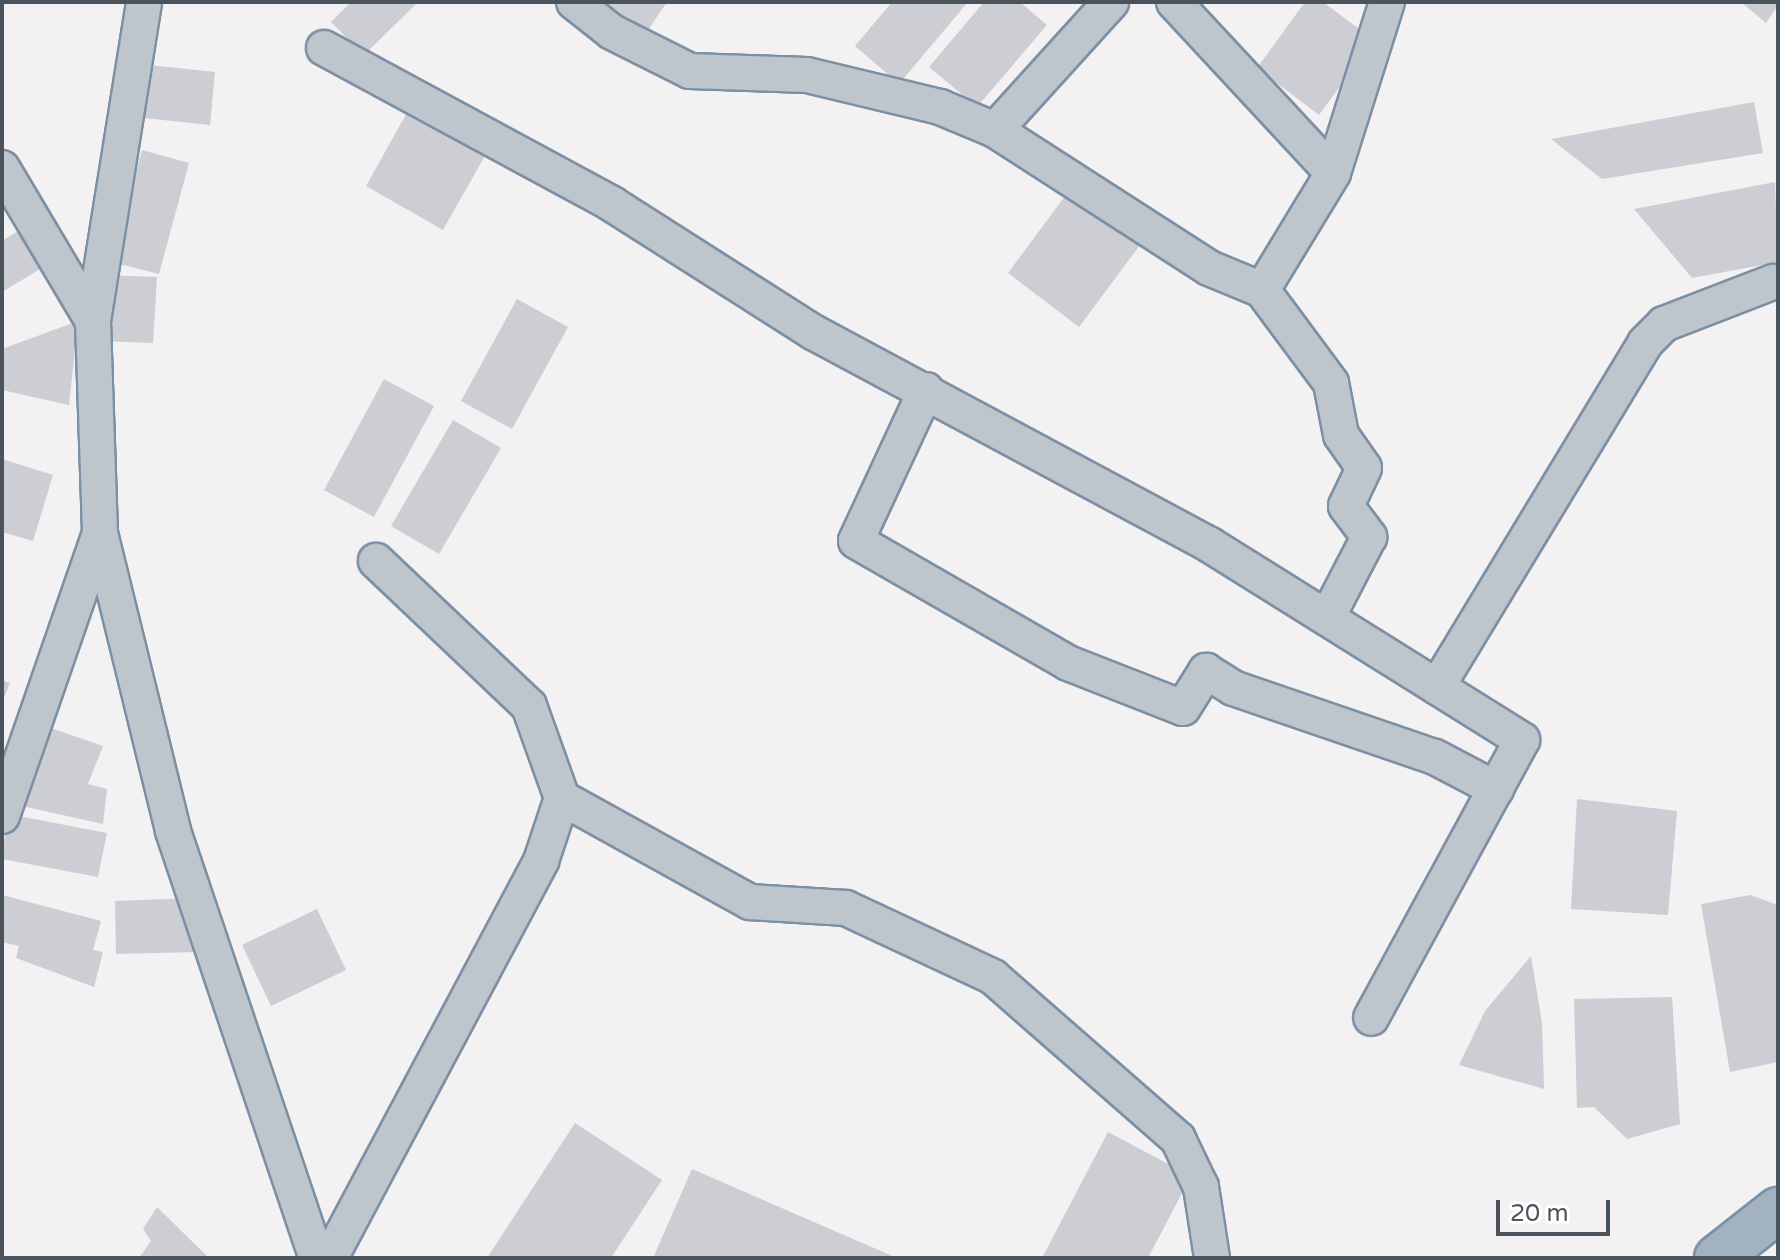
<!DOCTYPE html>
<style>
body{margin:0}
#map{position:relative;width:1780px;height:1260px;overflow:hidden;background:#f3f1f1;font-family:"Varela Round",sans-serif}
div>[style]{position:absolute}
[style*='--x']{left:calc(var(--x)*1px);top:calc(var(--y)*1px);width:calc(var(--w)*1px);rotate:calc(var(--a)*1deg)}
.building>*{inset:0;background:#ccced3}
.roads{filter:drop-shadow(2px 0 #7b8fa5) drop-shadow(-2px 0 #7b8fa5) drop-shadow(0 2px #7b8fa5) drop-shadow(0 -2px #7b8fa5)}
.minor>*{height:34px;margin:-17px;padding:0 17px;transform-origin:17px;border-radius:17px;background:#bfc5cc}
.trunk>*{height:44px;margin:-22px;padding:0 22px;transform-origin:22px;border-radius:22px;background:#a2b2c2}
span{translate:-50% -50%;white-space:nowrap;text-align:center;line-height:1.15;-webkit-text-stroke:6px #fff;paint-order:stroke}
.frame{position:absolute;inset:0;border:4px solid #4b545c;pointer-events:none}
.scale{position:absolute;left:1496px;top:1200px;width:114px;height:36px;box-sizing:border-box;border:4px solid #4b545c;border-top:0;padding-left:10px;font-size:24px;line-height:28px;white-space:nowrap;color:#4b545c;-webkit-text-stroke:6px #fff;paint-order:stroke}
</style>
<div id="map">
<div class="building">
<div style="clip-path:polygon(351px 2px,418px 2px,364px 55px,331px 22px)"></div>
<div style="clip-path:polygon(599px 2px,667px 2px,646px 33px)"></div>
<div style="clip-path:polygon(892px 2px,968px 2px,899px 84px,855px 46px)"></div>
<div style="clip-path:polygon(984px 2px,1020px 2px,1047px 25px,977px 107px,929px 67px)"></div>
<div style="clip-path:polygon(1305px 2px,1323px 2px,1374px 40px,1319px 115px,1257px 68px)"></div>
<div style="clip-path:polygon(1741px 2px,1778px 2px,1778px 5px,1766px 23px)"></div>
<div style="clip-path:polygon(149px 65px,215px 72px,210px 125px,144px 118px)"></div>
<div style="clip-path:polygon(413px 102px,491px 145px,443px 230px,366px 186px)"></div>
<div style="clip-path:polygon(1754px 102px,1763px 153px,1602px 179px,1551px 139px)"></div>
<div style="clip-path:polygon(142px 150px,189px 163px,159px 274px,112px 262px)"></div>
<div style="clip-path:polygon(1775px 182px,1778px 262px,1692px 278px,1634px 209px)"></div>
<div style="clip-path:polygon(1074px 184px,1146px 237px,1079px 327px,1008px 273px)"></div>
<div style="clip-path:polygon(29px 224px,52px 262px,2px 292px,2px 241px)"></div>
<div style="clip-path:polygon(106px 275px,157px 277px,153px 343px,102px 341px)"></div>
<div style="clip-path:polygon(517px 299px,568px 327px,512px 429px,461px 401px)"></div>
<div style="clip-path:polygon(78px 321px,69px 405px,2px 390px,2px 349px)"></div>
<div style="clip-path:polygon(384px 379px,434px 406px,374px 517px,324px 490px)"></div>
<div style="clip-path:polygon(453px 420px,501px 448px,439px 554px,391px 526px)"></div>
<div style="clip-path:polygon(2px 459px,53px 475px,33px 541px,2px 532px)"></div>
<div style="clip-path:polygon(2px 680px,10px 683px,2px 703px)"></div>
<div style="clip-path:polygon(51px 728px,103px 746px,88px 784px,107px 789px,103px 824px,22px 806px)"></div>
<div style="clip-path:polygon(1577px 799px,1677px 811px,1668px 915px,1571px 909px)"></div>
<div style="clip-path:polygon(8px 814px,107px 833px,98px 877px,2px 859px)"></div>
<div style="clip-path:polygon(2px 895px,101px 921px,93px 950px,103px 952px,94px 987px,16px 958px,19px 946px,2px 942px)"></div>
<div style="clip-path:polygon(1750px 895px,1778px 905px,1778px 1062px,1730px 1072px,1701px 904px)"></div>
<div style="clip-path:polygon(195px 898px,197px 952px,116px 954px,115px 901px)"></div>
<div style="clip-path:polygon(317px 909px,346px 970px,271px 1006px,242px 945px)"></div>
<div style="clip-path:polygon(1531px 956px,1542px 1023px,1544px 1089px,1459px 1065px,1485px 1011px)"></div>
<div style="clip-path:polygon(1672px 997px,1680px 1124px,1627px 1139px,1594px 1107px,1577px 1108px,1574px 999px)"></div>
<div style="clip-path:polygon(575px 1123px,662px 1180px,611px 1258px,487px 1258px)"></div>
<div style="clip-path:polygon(1108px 1132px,1191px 1176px,1148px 1258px,1042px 1258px)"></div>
<div style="clip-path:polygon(692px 1169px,897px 1258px,653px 1258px)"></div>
<div style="clip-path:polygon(157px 1207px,209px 1258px,139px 1258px,151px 1241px,143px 1229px)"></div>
</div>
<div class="roads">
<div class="minor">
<div style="--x:574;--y:2;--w:48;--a:38.3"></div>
<div style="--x:612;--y:32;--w:87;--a:26.6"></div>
<div style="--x:690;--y:71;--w:117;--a:2"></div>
<div style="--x:807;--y:75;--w:137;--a:13.5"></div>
<div style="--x:940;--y:107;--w:60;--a:22.7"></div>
<div style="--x:995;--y:130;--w:255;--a:32.8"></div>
<div style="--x:1209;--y:268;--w:57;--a:22.5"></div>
<div style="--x:1262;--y:290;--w:137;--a:-58.7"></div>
<div style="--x:1333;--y:173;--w:179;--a:-72.5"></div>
<div style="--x:1174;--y:2;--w:233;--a:47.1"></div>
<div style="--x:324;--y:48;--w:328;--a:28.4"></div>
<div style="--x:612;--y:204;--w:238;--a:32.5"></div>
<div style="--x:813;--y:332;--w:451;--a:28.2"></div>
<div style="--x:1210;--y:545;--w:368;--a:32"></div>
<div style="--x:1522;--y:740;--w:316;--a:118.5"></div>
<div style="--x:995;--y:130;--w:173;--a:-47.8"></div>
<div style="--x:2;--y:168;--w:178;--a:59.3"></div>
<div style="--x:93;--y:321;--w:323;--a:-80.9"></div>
<div style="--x:1262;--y:290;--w:116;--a:53.4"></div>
<div style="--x:1331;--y:383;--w:53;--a:79.1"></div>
<div style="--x:1341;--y:435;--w:40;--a:55.1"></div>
<div style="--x:1364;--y:468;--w:42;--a:115.3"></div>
<div style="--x:1346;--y:506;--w:39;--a:53"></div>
<div style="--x:1369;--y:537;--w:91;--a:117.4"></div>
<div style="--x:926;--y:390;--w:166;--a:114.9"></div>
<div style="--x:856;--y:541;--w:245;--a:29.9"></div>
<div style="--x:1068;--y:663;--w:123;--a:21.4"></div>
<div style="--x:1183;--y:708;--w:44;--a:-58.1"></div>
<div style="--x:1206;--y:671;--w:32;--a:32"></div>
<div style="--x:1233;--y:688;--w:213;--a:18.9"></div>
<div style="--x:1435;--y:757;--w:69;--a:27.7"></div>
<div style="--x:100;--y:533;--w:307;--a:76.2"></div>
<div style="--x:173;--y:831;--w:451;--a:71.4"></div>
<div style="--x:1437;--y:687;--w:402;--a:-58.8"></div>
<div style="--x:1645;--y:343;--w:27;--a:-45"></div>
<div style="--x:1664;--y:324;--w:117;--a:-21.1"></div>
<div style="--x:562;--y:798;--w:215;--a:29"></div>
<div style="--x:750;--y:902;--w:96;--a:3.6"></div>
<div style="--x:846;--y:908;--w:162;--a:25.1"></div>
<div style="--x:993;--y:977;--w:246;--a:41.2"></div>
<div style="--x:1178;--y:1139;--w:53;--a:64.4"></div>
<div style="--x:1201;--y:1187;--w:72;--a:81.2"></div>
<div style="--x:2;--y:816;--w:299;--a:-70.9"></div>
<div style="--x:100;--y:533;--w:212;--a:-91.9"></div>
<div style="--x:330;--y:1258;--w:450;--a:-62"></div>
<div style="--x:541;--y:861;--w:66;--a:-71.6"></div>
<div style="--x:562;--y:798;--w:98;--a:-109.7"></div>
<div style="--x:529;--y:706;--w:211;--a:-136.5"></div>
</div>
<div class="trunk">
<div style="--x:1717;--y:1258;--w:78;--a:-38.2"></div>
</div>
</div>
<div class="frame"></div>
<div class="scale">20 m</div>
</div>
